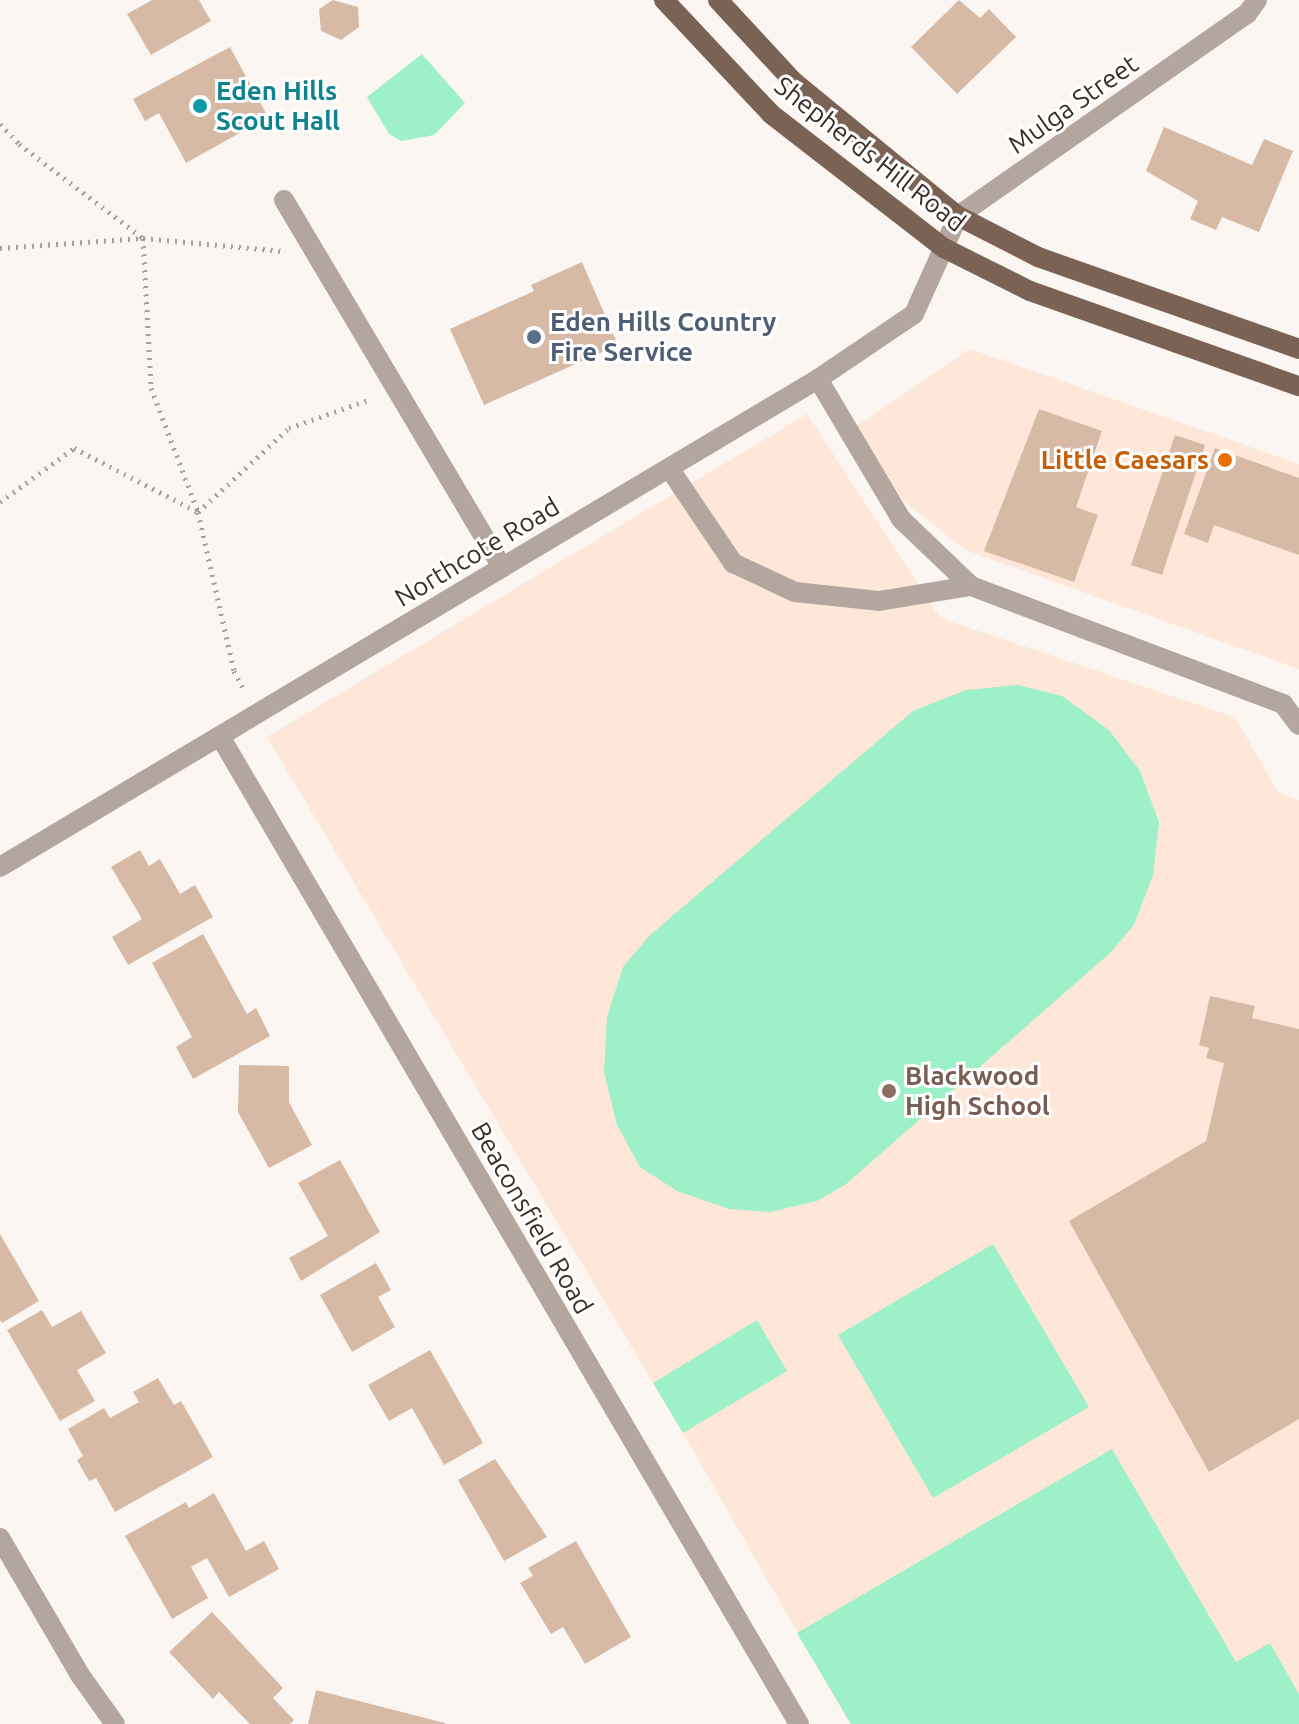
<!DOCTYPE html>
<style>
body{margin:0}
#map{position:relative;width:1299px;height:1724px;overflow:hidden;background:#fcf6f2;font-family:Ubuntu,sans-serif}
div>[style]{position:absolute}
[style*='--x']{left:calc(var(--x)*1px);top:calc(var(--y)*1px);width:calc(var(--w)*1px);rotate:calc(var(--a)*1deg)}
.built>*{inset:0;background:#fee7d8}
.green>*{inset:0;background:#9df0c7}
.building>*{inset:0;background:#d7baa5}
.path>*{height:5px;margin-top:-2.5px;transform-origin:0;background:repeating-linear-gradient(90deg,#a8a099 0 2px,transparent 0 8px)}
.minor>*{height:20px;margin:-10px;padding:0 10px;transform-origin:10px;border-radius:10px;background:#b3a69e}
.major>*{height:20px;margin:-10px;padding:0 10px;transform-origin:10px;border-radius:10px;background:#7a6354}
.dots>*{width:22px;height:22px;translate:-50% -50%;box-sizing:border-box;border:4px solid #fff;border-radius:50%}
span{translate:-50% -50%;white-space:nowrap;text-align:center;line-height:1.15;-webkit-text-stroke:6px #fff;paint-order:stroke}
.culture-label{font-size:26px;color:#0d838f;font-weight:700}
.left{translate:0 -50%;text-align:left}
.street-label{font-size:26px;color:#382d24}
.service-label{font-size:26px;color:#4e5e75;font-weight:700}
.food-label{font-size:26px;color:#c56008;font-weight:700}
.right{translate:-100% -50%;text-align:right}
.education-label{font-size:26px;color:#785e54;font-weight:700}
</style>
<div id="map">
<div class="built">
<div style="clip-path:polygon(970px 349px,1299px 464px,1299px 669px,965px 550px,904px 501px,854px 428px)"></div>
<div style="clip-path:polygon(807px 414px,940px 618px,1235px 717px,1278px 792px,1299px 800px,1299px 1724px,850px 1724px,683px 1433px,267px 737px)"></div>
</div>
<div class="green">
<div style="clip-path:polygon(422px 54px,465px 103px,434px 135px,401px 141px,389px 134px,367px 97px)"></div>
<div style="clip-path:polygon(1018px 685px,1062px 696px,1109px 730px,1140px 771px,1159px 822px,1153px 875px,1134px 925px,1109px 954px,845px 1185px,817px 1201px,770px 1212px,729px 1209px,677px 1191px,640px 1167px,617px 1125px,604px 1072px,607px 1017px,623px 967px,650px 935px,913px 711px,966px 690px)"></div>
<div style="clip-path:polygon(993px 1244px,1089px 1407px,933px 1498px,838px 1335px)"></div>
<div style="clip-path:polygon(757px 1320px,787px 1371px,683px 1433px,653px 1383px)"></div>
<div style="clip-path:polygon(1112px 1449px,1236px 1662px,1270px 1643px,1299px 1694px,1299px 1724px,851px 1724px,797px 1633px)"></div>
</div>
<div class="building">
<div style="clip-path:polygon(152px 0,199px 0,211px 21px,151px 55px,127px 14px)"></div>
<div style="clip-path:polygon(333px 0,358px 7px,359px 27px,341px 40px,321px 31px,319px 9px)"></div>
<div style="clip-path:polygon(959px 0,980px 18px,989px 9px,1016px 37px,957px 94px,911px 47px)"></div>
<div style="clip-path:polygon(230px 47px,268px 117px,186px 163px,159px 113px,145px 121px,133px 99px)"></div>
<div style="clip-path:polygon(1164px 127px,1252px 165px,1264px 139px,1293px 151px,1259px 232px,1222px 217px,1216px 230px,1190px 219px,1198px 201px,1146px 171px)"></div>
<div style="clip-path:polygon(582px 262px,618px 345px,484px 405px,450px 329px,534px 291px,531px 285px)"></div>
<div style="clip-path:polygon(1039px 409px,1102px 431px,1076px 507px,1098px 515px,1074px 582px,984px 551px)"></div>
<div style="clip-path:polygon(1175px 435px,1205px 445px,1162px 575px,1131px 565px)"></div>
<div style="clip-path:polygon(1215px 448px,1299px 478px,1299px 555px,1214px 525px,1208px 543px,1184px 534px)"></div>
<div style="clip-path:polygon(140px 850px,149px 866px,160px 859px,180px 894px,195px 885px,213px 917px,128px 965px,112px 937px,142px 919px,111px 867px)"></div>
<div style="clip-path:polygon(203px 934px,247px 1014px,256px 1008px,270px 1036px,193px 1079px,176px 1047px,192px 1037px,152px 963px)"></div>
<div style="clip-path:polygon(1210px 996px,1255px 1006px,1252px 1018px,1299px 1029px,1299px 1419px,1209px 1472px,1069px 1221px,1206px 1141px,1224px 1063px,1206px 1058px,1209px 1048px,1199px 1045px)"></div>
<div style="clip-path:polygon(239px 1065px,289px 1066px,289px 1102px,312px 1145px,269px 1168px,238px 1112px)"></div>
<div style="clip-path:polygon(340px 1160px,380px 1232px,301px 1281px,289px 1258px,328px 1236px,298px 1183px)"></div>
<div style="clip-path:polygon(0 1234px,39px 1301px,2px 1323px,0 1320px)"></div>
<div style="clip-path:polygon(376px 1263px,391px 1290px,378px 1297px,395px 1327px,352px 1352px,320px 1295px)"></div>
<div style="clip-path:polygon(42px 1310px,52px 1327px,81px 1311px,106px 1353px,77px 1370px,95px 1401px,60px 1421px,7px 1330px)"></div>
<div style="clip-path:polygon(430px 1350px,483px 1443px,444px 1465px,412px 1408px,389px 1421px,368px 1385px)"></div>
<div style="clip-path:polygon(158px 1378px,174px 1405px,181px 1401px,213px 1457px,115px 1512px,96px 1478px,89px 1481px,77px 1460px,83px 1456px,68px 1429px,104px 1408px,110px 1418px,139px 1402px,133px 1392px)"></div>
<div style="clip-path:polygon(495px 1459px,547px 1537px,504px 1561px,458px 1480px)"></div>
<div style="clip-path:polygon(214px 1493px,246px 1551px,264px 1541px,279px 1569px,229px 1597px,207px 1558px,191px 1567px,208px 1598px,172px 1619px,125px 1536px,186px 1502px,189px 1508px)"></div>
<div style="clip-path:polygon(576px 1541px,631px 1637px,585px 1664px,563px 1627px,551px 1634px,520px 1583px,533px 1576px,528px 1568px)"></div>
<div style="clip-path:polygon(212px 1612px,283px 1688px,273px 1698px,294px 1720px,290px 1724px,250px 1724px,219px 1692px,213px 1699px,169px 1652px)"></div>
<div style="clip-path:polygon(316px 1690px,445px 1723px,445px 1724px,308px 1724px)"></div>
</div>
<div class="path">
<div style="--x:0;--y:124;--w:28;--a:46"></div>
<div style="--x:19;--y:144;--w:156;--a:37.2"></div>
<div style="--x:143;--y:238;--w:150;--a:86.9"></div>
<div style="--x:151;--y:388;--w:133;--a:69.2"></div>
<div style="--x:198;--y:512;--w:163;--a:77.2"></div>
<div style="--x:234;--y:671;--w:21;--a:62"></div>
<div style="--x:0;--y:248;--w:143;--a:-4"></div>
<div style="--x:143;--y:238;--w:140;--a:5.3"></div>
<div style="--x:0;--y:502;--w:92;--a:-36.1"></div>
<div style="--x:74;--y:448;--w:140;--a:27.3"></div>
<div style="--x:198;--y:512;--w:124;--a:-42.7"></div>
<div style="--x:289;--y:428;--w:87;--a:-19.5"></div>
</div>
<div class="minor">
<div style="--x:284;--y:200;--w:427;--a:59.3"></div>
<div style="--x:818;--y:379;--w:163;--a:59.3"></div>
<div style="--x:901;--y:519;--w:97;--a:43.7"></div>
<div style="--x:971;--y:586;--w:334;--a:20.7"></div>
<div style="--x:1283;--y:704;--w:26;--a:53"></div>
<div style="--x:669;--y:468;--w:115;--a:56"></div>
<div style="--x:733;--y:563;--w:68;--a:25.1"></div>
<div style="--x:795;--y:592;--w:84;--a:6.1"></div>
<div style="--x:879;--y:601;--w:93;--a:-9.3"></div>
<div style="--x:221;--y:738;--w:1143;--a:59.62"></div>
<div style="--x:0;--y:867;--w:953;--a:-30.82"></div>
<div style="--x:818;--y:379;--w:116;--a:-34.1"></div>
<div style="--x:914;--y:314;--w:107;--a:-65.8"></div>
<div style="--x:958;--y:216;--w:353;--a:-35"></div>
<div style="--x:1247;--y:14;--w:17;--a:-54"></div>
<div style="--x:0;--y:1538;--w:159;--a:59.7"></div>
<div style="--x:80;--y:1675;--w:60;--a:54.5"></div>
</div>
<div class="major">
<div style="--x:664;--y:0;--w:156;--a:46.8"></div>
<div style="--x:771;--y:114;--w:219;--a:37.8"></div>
<div style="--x:944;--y:248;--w:96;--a:26.6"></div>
<div style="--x:1030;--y:291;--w:285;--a:19.5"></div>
<div style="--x:718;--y:0;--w:112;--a:47.2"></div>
<div style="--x:794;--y:82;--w:212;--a:39.3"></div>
<div style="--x:958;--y:216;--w:90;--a:27.1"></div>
<div style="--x:1038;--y:257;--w:277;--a:19.4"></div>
</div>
<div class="dots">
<div style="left:200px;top:106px;background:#0f9aa8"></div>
<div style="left:534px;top:337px;background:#5c6f8a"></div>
<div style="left:1225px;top:460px;background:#e8710a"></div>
<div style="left:889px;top:1091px;background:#8d6e63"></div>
</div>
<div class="culture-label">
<span class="left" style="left:216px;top:106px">Eden Hills<br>Scout Hall</span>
</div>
<div class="street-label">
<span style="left:1073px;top:104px;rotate:-35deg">Mulga Street</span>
<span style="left:870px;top:154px;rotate:38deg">Shepherds Hill Road</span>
<span style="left:477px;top:552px;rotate:-31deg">Northcote Road</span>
<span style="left:532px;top:1218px;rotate:60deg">Beaconsfield Road</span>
</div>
<div class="service-label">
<span class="left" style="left:550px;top:337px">Eden Hills Country<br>Fire Service</span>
</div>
<div class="food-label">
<span class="right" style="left:1209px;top:460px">Little Caesars</span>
</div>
<div class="education-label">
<span class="left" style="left:905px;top:1091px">Blackwood<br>High School</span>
</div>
</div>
